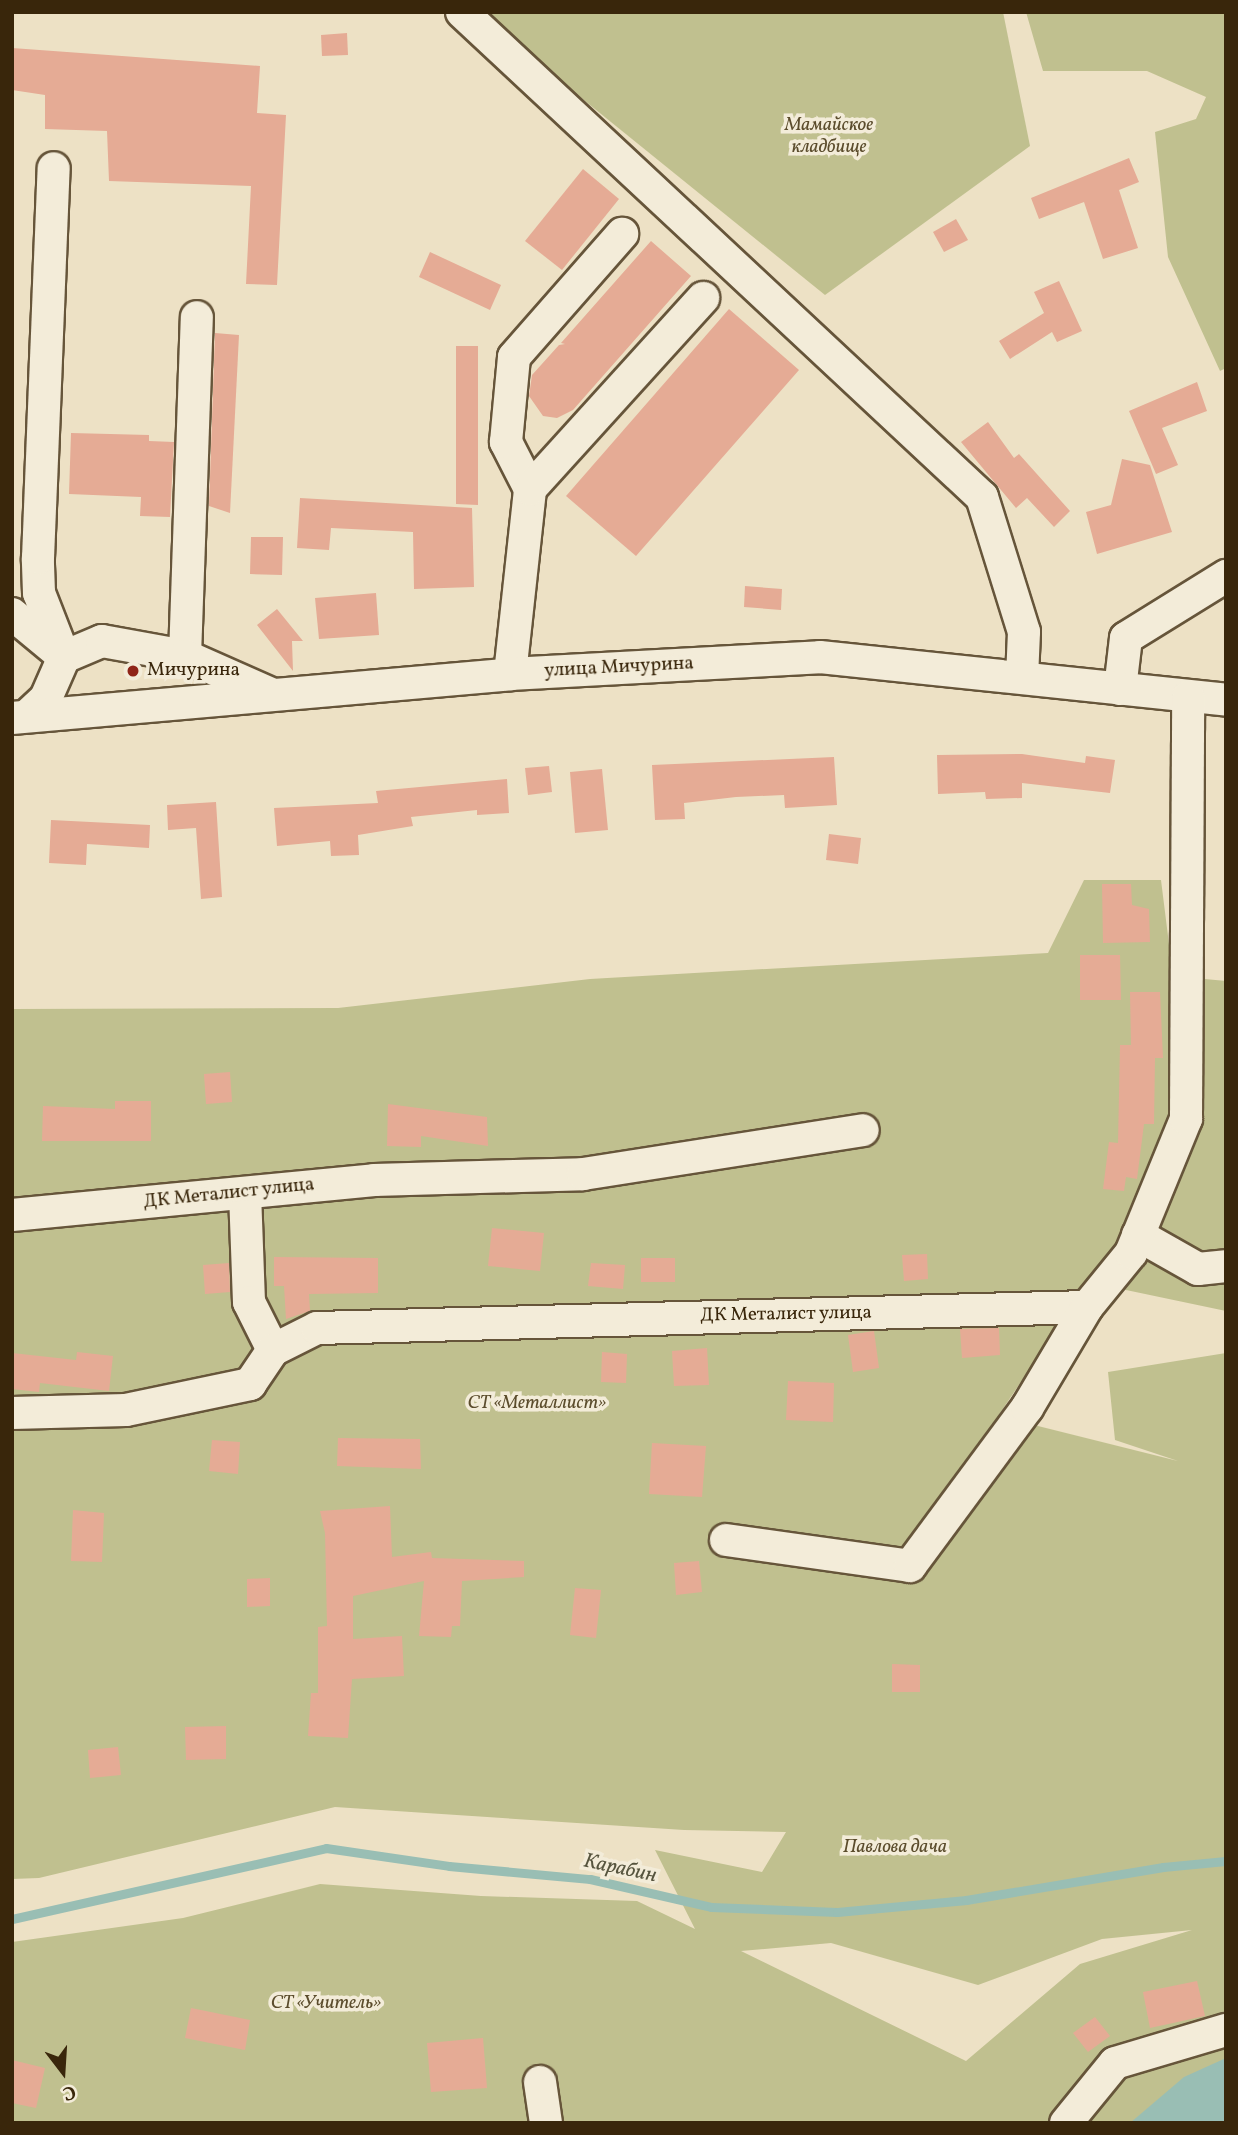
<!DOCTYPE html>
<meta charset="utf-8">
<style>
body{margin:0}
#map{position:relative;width:1238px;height:2135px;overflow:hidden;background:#ede1c5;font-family:Vollkorn,serif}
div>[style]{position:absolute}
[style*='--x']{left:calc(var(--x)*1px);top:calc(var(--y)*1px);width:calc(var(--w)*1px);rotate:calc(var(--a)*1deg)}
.green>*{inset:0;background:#c0c08f}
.water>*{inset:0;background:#99beb4}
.stream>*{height:9px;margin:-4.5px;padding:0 4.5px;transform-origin:4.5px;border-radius:4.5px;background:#99beb4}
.building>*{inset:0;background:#e5ab95}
.roads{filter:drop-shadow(2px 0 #66553a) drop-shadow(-2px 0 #66553a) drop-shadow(0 2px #66553a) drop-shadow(0 -2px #66553a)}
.minor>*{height:32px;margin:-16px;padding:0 16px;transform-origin:16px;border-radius:16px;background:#f3ecd9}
.dots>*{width:19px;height:19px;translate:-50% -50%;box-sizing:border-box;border:4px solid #f3ecd9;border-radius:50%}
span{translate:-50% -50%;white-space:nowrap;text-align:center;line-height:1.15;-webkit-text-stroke:7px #f3ecd9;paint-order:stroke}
.park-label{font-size:19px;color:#5b4c2c;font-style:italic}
.street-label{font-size:19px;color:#39260b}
.poi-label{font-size:19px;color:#39260b}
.left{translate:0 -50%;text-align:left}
.water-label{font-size:21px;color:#56543e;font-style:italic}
.frame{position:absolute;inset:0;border:14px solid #39260b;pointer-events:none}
.north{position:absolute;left:28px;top:2037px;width:70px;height:70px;-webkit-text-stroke:5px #f3ecd9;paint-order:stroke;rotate:163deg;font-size:19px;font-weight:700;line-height:28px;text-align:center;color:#39260b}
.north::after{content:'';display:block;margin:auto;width:24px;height:32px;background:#39260b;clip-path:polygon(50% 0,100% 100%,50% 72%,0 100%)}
</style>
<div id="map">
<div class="green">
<div style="clip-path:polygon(475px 12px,1003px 12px,1030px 146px,825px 295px)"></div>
<div style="clip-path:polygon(1026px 12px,1226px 12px,1226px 368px,1220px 371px,1168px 257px,1155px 132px,1196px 119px,1206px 97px,1147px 71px,1043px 71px)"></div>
<div style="clip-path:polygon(evenodd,1084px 880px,1161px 880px,1173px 976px,1226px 981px,1226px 1311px,1088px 1282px,998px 1416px,1178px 1461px,1115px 1440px,1108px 1372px,1226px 1353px,1226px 2123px,12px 2123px,12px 1942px,183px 1918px,320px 1884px,481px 1896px,637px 1901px,695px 1929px,655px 1850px,762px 1872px,786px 1832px,684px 1830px,335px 1807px,39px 1878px,12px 1879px,12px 1009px,338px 1008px,590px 979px,1048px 953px,1084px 880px,1192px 1930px,1080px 1964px,966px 2061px,741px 1951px,831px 1943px,978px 1985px,1102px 1939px,1192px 1930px)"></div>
</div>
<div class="water">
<div style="clip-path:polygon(1226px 2058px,1226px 2123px,1130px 2123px,1184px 2077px)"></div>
</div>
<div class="stream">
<div style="--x:12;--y:1919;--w:322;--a:-12.7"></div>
<div style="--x:326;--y:1848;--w:124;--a:8.3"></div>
<div style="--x:449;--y:1866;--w:142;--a:5.3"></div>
<div style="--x:590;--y:1879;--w:124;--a:13"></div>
<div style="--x:711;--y:1907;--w:126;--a:2.3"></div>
<div style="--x:837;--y:1912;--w:130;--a:-5.3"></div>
<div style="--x:966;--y:1900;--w:200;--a:-9.5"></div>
<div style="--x:1163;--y:1867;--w:63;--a:-5.4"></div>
</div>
<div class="building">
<div style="clip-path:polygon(347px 33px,348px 55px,322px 56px,321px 35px)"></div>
<div style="clip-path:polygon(12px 48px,260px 66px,257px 113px,286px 115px,277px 285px,246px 284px,251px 186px,109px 181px,107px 131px,45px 129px,45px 95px,12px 90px)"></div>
<div style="clip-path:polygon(1129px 158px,1139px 182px,1119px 190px,1138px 248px,1103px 259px,1084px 202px,1039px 219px,1031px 198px)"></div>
<div style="clip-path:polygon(583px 169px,619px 199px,562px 270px,525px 241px)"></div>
<div style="clip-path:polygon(956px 219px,968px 240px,944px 252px,933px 232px)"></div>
<div style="clip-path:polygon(651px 241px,691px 276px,573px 410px,557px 418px,543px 416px,529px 396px,532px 375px,559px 345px,565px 344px,561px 343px)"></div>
<div style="clip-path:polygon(430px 252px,501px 285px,490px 310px,419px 277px)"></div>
<div style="clip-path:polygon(1059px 281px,1082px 331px,1057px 342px,1052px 332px,1010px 359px,999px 341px,1044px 313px,1034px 292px)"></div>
<div style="clip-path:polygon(729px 309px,799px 370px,636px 556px,566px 496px)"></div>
<div style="clip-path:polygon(215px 333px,239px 335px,230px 513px,209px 506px)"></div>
<div style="clip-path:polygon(456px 346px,478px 346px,478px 505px,456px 504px)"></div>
<div style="clip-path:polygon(1197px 382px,1207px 411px,1162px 428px,1178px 465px,1156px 474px,1129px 411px)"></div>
<div style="clip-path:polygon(988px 422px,1014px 458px,1019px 454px,1070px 511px,1054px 527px,1027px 498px,1016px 508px,961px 442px)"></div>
<div style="clip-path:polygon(71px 433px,149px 435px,149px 441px,174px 442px,170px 517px,140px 516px,141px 497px,69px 494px)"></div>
<div style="clip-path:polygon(1122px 459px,1150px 465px,1172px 532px,1097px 554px,1086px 512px,1111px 505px)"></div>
<div style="clip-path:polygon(300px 498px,472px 508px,474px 587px,414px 589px,413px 532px,331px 528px,329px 550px,297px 548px)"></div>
<div style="clip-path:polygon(251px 537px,283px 537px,282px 575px,250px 574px)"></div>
<div style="clip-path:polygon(745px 586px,782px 589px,781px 610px,744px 607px)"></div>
<div style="clip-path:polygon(376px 593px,379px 635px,319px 639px,315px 598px)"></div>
<div style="clip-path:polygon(277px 609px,303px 641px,292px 641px,293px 671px,257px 625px)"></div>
<div style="clip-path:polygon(1022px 754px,1085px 763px,1086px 756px,1115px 760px,1110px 793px,1022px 783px,1022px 798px,986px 799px,985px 792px,938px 794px,937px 755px)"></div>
<div style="clip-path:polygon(834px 757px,837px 805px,785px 808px,784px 795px,736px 797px,684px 803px,685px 819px,655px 820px,652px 765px)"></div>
<div style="clip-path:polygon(549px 766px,552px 792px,528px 795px,525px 768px)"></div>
<div style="clip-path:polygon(602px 769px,608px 830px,575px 833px,570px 772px)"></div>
<div style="clip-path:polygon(507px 779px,509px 813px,477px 815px,477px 810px,411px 817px,413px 826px,358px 835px,359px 855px,331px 856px,330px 841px,277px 846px,274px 808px,378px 803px,376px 791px)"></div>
<div style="clip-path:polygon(216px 802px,222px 897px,201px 899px,196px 828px,168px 830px,167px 805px)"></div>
<div style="clip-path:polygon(51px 820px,150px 825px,149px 848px,87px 844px,86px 865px,49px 863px)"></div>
<div style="clip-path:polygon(829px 834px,861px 838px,858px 864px,826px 860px)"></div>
<div style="clip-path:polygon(1102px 884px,1131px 884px,1132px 905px,1149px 909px,1150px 942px,1103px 943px)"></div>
<div style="clip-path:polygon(1080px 955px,1120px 955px,1121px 1000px,1080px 1000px)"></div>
<div style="clip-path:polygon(1130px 992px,1160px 992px,1163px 1058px,1155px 1058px,1154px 1124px,1144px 1124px,1137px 1179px,1126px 1177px,1124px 1191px,1103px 1189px,1109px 1142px,1118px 1143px,1120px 1045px,1131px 1045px)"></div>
<div style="clip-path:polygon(230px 1072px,232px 1102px,206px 1104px,204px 1074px)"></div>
<div style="clip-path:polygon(115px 1101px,151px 1101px,151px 1141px,42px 1141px,43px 1106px,115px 1109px)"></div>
<div style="clip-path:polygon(388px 1104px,487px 1117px,488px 1146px,421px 1136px,421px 1147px,387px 1146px)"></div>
<div style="clip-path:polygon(492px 1228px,544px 1233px,540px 1271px,488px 1266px)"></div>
<div style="clip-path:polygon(927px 1254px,928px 1279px,904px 1281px,902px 1255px)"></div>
<div style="clip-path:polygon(274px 1257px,378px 1258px,378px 1293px,309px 1294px,310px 1311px,286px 1319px,284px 1286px,274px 1286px)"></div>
<div style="clip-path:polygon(641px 1258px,675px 1258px,675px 1282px,641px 1282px)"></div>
<div style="clip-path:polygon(229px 1263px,230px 1292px,205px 1294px,203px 1265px)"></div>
<div style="clip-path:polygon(591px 1263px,625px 1265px,623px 1289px,588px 1286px)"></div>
<div style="clip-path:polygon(999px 1328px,1000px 1355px,962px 1358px,960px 1329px)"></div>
<div style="clip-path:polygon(874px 1331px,879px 1368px,853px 1372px,848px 1335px)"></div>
<div style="clip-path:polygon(707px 1348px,709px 1385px,674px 1386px,672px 1351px)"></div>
<div style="clip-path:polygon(77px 1352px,113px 1356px,109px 1391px,40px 1383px,39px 1392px,12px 1389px,12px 1353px,76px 1360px)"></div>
<div style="clip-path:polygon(602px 1352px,627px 1354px,626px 1383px,601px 1382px)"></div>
<div style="clip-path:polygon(788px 1381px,834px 1383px,833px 1422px,786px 1420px)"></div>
<div style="clip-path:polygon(338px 1438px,420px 1439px,421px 1469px,337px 1466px)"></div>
<div style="clip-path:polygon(212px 1440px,240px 1442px,238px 1474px,209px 1471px)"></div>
<div style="clip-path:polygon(652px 1443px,706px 1446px,702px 1497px,649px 1494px)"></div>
<div style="clip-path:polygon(390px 1506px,392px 1557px,431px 1552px,432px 1558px,524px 1561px,524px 1577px,462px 1581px,460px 1626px,452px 1626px,451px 1637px,419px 1636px,424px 1581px,353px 1596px,353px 1639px,402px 1636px,404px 1676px,352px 1679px,348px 1738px,308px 1736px,311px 1693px,318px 1693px,318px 1627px,327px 1626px,325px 1533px,320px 1511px)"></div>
<div style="clip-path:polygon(73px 1510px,104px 1513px,102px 1562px,71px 1561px)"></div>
<div style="clip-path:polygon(699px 1561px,702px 1592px,676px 1595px,674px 1563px)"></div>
<div style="clip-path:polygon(270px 1578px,270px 1606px,247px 1607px,247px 1579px)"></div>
<div style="clip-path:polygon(575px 1588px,601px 1590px,596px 1638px,570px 1635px)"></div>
<div style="clip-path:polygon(892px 1664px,920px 1665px,920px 1692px,892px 1692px)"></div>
<div style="clip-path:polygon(226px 1726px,226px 1759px,186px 1760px,185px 1727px)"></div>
<div style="clip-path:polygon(118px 1747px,121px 1775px,90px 1778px,88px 1750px)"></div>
<div style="clip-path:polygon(1197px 1981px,1205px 2016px,1150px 2028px,1143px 1992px)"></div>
<div style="clip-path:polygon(191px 2008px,250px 2020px,245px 2050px,185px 2038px)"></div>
<div style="clip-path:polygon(1095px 2017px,1110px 2036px,1088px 2052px,1073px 2033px)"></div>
<div style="clip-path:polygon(483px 2038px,487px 2088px,431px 2092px,427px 2043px)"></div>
<div style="clip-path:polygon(12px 2060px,45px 2068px,36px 2108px,12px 2103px)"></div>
</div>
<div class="roads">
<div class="minor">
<div style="--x:462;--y:12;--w:711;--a:43.01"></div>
<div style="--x:982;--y:497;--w:141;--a:72.7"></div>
<div style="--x:1024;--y:632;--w:45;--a:92.5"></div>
<div style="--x:530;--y:489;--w:53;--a:-117.1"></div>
<div style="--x:506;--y:442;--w:85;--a:-84.6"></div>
<div style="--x:514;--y:357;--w:164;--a:-48.7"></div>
<div style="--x:12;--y:614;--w:67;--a:39.6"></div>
<div style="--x:64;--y:657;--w:69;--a:-111.3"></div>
<div style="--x:39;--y:593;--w:35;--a:-92"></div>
<div style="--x:38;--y:558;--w:390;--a:-87.7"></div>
<div style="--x:185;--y:656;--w:339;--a:-88"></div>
<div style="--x:510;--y:674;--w:186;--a:-83.8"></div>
<div style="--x:530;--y:489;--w:258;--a:-47.8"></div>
<div style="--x:1120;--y:689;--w:51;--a:-83.3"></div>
<div style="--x:1126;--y:638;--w:118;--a:-31.8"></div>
<div style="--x:27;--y:716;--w:26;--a:-43"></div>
<div style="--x:46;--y:698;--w:45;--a:-66.3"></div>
<div style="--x:64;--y:657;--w:41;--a:-22.8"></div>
<div style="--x:102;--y:641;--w:84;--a:10.2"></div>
<div style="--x:185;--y:656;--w:92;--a:23.8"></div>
<div style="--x:12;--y:718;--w:500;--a:-5"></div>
<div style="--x:510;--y:674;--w:310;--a:-3.1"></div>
<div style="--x:820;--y:657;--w:408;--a:6"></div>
<div style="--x:245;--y:1193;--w:109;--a:87.9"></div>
<div style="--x:249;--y:1302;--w:54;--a:63.4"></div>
<div style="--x:12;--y:1215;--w:364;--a:-5.5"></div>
<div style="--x:374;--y:1180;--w:209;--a:-1.6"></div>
<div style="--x:583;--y:1174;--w:283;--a:-8.9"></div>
<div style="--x:1138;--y:1235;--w:69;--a:29.5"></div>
<div style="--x:1198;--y:1269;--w:28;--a:-6"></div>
<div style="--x:12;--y:1413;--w:114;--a:-1.5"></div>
<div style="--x:126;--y:1410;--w:127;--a:-11.8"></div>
<div style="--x:250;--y:1384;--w:41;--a:-55.9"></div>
<div style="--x:273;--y:1350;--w:49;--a:-26.6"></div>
<div style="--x:317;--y:1328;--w:770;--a:-1.56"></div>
<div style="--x:726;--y:1540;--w:186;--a:8"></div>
<div style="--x:910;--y:1566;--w:197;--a:-53.5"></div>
<div style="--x:1027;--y:1408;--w:117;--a:-59.3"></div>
<div style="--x:1087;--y:1307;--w:70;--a:-50.8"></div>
<div style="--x:1131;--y:1253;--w:145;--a:-67.7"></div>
<div style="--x:1186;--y:1119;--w:422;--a:-89.7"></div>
<div style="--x:540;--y:2082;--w:41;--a:81.7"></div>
<div style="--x:1066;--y:2123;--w:77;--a:-50.8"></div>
<div style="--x:1115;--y:2063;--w:116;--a:-16.6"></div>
</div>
</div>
<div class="dots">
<div style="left:133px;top:671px;background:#8f2418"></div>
</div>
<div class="park-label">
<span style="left:829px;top:137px">Мамайское<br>кладбище</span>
<span style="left:537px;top:1404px">СТ «Металлист»</span>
<span style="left:895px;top:1848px">Павлова дача</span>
<span style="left:326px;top:2004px">СТ «Учитель»</span>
</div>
<div class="street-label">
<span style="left:619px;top:668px;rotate:-3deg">улица Мичурина</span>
<span style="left:229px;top:1194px;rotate:-6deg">ДК Металист улица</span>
<span style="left:786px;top:1315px;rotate:-1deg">ДК Металист улица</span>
</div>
<div class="poi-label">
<span class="left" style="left:147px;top:671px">Мичурина</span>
</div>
<div class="water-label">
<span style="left:620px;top:1869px;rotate:12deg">Карабин</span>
</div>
<div class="frame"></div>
<div class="north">С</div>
</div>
